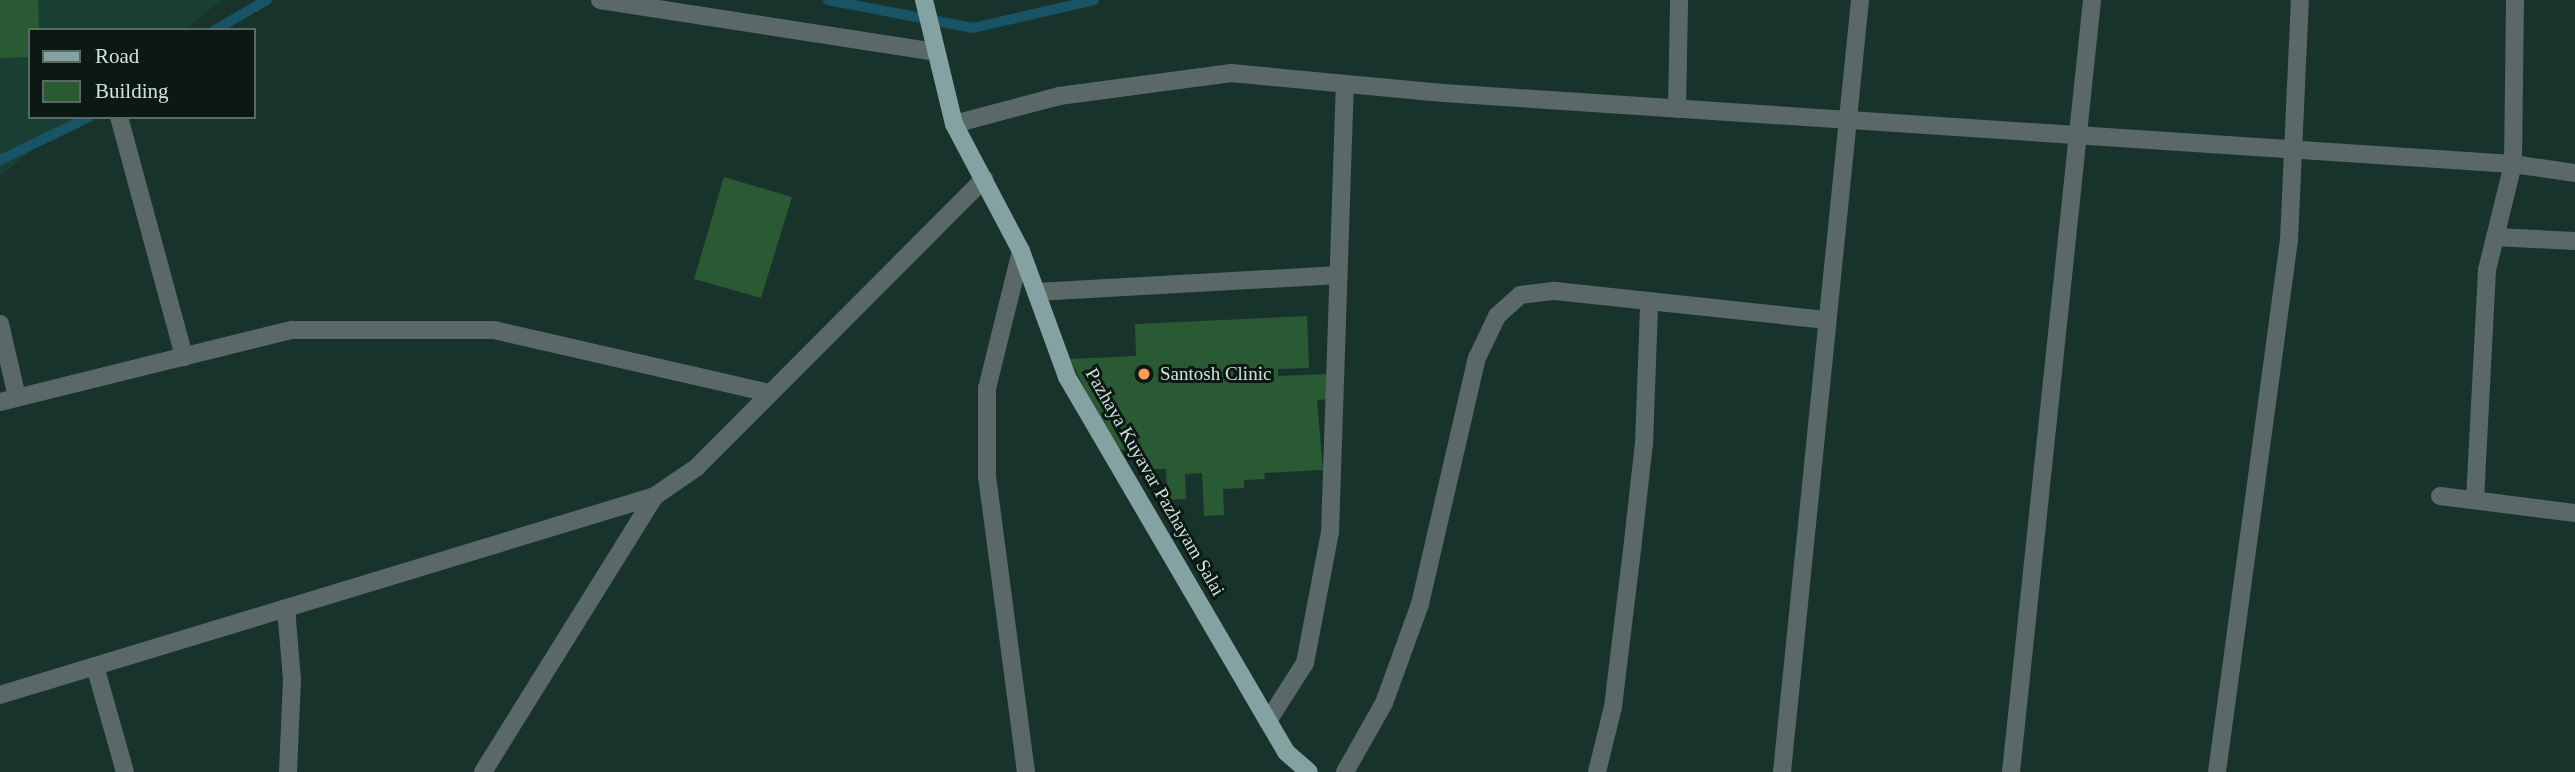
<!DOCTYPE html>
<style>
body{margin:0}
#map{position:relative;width:2575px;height:772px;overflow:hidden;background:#17332b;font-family:Georgia,serif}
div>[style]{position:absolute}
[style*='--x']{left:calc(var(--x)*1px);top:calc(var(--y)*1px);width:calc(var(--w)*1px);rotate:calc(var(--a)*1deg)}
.built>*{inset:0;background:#193e34}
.stream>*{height:10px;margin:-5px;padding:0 5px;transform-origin:5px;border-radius:5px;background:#185465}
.building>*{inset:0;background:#2a5a34}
.minor>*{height:18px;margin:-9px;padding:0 9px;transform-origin:9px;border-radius:9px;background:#5a6868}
.major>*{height:18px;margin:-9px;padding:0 9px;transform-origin:9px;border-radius:9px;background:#85a2a2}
.dots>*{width:19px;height:19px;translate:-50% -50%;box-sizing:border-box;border:4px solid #0c1814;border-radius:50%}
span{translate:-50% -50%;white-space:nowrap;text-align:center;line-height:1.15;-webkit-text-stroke:6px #0c1814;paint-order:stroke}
.poi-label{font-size:19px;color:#d1e1db}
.left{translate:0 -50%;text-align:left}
.street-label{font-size:19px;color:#d1e1db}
.legend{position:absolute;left:28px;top:28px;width:228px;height:91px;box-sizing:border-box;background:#0c1814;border:2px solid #5b6864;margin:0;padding:9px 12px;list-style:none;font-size:21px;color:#d1e1db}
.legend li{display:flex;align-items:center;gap:14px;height:35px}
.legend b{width:35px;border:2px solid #5b6864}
</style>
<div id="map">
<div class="built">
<div style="clip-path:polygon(0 0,222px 0,185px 30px,30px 30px,30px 117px,74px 117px,0 176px)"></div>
</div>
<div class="stream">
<div style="--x:828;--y:0;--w:148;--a:10.9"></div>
<div style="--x:973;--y:28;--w:124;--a:-13"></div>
<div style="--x:215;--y:30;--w:60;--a:-30"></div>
<div style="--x:0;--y:160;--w:99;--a:-25.8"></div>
</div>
<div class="building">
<div style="clip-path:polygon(0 0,38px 0,39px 30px,30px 30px,30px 57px,0 58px)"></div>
<div style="clip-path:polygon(724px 177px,792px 197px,761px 298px,694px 279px)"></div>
<div style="clip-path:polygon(1307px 316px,1309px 368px,1278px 369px,1278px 376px,1327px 374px,1328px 399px,1317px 400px,1323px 470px,1264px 473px,1265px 479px,1244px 480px,1244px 488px,1223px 489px,1224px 515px,1204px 516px,1202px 473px,1185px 474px,1186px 499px,1167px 500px,1166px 469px,1139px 469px,1139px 451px,1114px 449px,1070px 359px,1136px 356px,1135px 324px)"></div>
</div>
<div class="minor">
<div style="--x:600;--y:0;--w:339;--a:8.8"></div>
<div style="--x:1677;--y:109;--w:109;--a:-88.9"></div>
<div style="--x:119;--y:117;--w:249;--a:74.8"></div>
<div style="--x:954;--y:124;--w:109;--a:-14.9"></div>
<div style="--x:1059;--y:96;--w:174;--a:-7.6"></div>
<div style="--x:1231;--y:73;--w:213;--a:5.4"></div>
<div style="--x:1443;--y:93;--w:1072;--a:3.8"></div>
<div style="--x:2513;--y:164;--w:63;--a:8.3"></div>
<div style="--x:2495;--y:237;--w:80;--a:2.9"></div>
<div style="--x:1021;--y:251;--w:141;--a:103.9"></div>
<div style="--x:987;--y:388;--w:88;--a:90"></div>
<div style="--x:987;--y:476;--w:299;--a:82.5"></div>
<div style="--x:1036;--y:292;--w:303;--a:-3.2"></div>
<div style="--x:0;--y:324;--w:75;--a:76.9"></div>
<div style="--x:0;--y:402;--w:301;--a:-13.9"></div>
<div style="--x:292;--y:330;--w:202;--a:0"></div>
<div style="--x:494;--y:330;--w:281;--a:12.9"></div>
<div style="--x:2440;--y:496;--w:136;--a:7.2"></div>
<div style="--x:2475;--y:500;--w:230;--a:-87"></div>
<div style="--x:2487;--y:270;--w:109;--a:-76.2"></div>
<div style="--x:2513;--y:164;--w:164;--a:-89.3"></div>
<div style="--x:286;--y:608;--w:72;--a:85.2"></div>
<div style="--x:292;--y:680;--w:92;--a:92.5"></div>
<div style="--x:95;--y:666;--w:110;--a:74.2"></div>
<div style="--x:0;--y:695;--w:685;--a:-16.9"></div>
<div style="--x:655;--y:496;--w:51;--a:-34.6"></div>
<div style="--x:697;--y:467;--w:407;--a:-45.1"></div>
<div style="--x:1268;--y:721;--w:69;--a:-57.5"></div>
<div style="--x:1305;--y:663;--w:133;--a:-79.2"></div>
<div style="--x:1330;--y:532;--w:448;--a:-88.1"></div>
<div style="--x:483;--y:772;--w:325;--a:-58.1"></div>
<div style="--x:1345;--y:772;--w:79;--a:-60.5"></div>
<div style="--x:1384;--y:703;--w:105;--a:-70"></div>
<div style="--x:1420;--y:604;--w:253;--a:-77"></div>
<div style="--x:1477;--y:358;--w:47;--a:-64.5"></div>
<div style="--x:1497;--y:316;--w:31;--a:-42"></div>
<div style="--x:1520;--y:295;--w:35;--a:-7"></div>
<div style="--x:1555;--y:291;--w:274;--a:6.1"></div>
<div style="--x:1597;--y:772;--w:67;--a:-76.2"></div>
<div style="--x:1613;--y:707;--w:149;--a:-83.1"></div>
<div style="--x:1631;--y:559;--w:116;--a:-83.6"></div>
<div style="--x:1644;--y:444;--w:139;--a:-87.9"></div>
<div style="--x:1782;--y:772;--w:776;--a:-84.23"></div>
<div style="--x:2011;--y:772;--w:776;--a:-84.01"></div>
<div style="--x:2217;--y:772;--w:537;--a:-82.29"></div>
<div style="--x:2289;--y:240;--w:240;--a:-87.4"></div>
</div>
<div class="major">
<div style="--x:924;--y:0;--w:128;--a:76.4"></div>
<div style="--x:954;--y:124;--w:144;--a:62.2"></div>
<div style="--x:1021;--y:251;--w:134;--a:69.9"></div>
<div style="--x:1067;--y:377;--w:434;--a:59.7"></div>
<div style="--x:1286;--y:752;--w:30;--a:41"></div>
</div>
<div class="dots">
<div style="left:1144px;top:374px;background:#fe9b59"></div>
</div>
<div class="poi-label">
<span class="left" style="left:1160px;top:374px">Santosh Clinic</span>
</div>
<div class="street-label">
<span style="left:1155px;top:482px;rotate:60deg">Pazhaya Kuyavar Pazhayam Salai</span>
</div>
<ul class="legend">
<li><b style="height:9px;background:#85a2a2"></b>Road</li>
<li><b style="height:19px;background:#2a5a34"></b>Building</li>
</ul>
</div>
